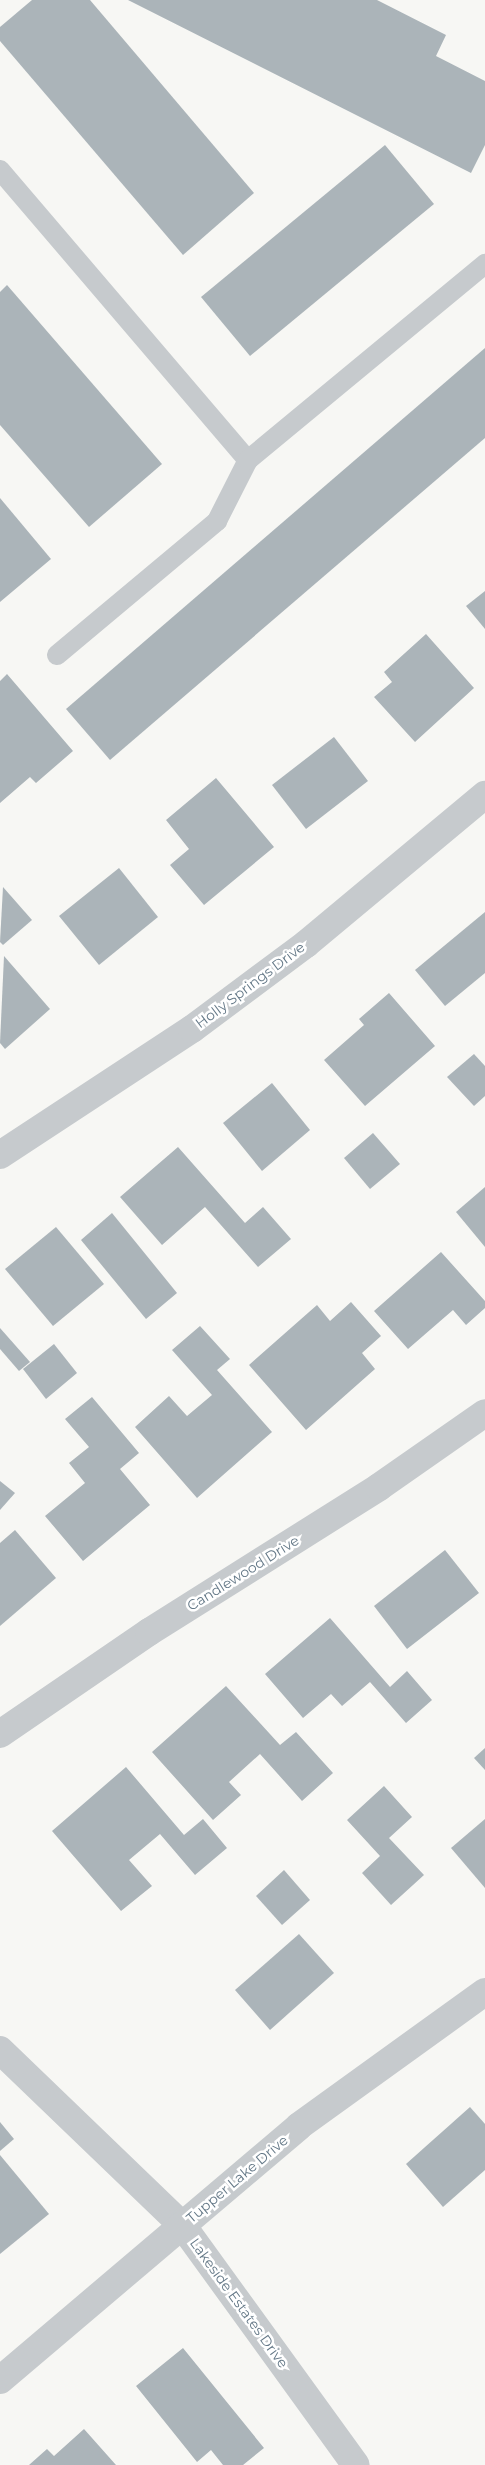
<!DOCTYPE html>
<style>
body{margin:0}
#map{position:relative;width:485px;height:2465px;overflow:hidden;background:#f7f7f4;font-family:Montserrat,sans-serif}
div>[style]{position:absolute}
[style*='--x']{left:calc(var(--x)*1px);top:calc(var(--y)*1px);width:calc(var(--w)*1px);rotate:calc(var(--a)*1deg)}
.building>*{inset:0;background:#abb4b9}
.lane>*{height:20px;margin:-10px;padding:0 10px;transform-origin:10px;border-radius:10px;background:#c6cacd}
.street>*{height:28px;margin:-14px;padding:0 14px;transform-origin:14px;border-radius:14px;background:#c6cacd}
span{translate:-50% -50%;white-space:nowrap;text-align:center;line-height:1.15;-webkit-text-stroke:5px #fff;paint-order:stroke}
.street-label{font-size:14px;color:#647887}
</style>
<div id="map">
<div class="building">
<div style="clip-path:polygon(32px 0,90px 0,254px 193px,183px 255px,0 41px,0 27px)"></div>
<div style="clip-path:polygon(128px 0,377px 0,446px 35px,436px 56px,485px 81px,485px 145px,471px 173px)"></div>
<div style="clip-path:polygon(385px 145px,434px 204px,250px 356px,201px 297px)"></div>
<div style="clip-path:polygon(7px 285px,162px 464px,89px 527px,0 425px,0 292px)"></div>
<div style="clip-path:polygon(485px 348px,485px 438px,110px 760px,66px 709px)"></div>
<div style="clip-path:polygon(0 498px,51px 559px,0 602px)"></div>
<div style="clip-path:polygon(485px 591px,485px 629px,466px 606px)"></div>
<div style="clip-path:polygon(426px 634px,474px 688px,415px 742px,374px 697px,392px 682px,384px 672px)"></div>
<div style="clip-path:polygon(7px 674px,73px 751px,36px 783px,30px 777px,0 803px,0 681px)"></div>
<div style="clip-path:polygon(334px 737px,368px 781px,306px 829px,272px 785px)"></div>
<div style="clip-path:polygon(216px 778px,274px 847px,204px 905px,170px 865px,189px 849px,166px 820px)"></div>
<div style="clip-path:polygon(119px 868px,158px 917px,99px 965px,59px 916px)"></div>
<div style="clip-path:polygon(3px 887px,32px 920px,3px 945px,0 942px)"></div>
<div style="clip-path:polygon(485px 912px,485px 973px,445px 1006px,415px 970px)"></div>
<div style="clip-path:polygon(4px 956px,50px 1009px,5px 1049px,0 1043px)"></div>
<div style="clip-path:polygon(389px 993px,435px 1046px,365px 1106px,324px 1060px,364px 1025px,359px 1019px)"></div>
<div style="clip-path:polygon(474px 1054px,485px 1066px,485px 1096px,474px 1106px,447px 1077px)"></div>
<div style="clip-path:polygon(272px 1083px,310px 1130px,262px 1171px,223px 1123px)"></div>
<div style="clip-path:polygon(373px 1133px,400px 1164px,370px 1189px,344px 1158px)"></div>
<div style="clip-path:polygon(178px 1147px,245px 1223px,263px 1207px,291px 1239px,258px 1267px,205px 1207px,162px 1245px,120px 1197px)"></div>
<div style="clip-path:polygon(485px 1187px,485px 1247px,456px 1212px)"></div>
<div style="clip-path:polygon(112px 1213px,177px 1293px,146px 1319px,81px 1240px)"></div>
<div style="clip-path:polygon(56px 1227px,104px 1284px,53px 1326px,5px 1269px)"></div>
<div style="clip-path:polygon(441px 1252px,485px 1301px,485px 1308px,466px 1325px,453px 1310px,408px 1349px,374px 1311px)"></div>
<div style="clip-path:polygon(351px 1302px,381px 1336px,362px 1353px,375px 1369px,306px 1430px,249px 1365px,317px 1305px,330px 1321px)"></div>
<div style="clip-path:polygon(200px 1326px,230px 1359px,217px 1370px,272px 1432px,197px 1498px,135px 1427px,169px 1396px,187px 1416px,212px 1395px,172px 1350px)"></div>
<div style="clip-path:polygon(0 1328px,30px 1362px,19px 1371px,0 1349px)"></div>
<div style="clip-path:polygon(54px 1344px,77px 1373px,46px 1399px,23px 1369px)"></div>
<div style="clip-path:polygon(92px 1397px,139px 1453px,120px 1469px,150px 1505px,83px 1561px,45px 1516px,85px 1483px,69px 1463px,89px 1447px,65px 1419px)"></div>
<div style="clip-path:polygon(0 1481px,15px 1493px,0 1510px)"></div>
<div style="clip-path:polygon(15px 1530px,56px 1578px,0 1626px,0 1543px)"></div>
<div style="clip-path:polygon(445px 1550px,479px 1593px,407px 1649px,374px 1606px)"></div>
<div style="clip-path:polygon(330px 1618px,390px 1687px,407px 1671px,432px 1700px,406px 1723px,370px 1682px,342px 1706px,331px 1694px,303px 1718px,265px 1674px)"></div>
<div style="clip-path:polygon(226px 1686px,280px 1745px,296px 1732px,333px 1773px,302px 1801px,260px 1754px,229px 1782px,241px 1795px,213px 1820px,152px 1752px)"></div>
<div style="clip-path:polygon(485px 1748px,485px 1770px,474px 1758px)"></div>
<div style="clip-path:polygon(126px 1767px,184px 1835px,203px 1819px,227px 1848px,195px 1875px,160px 1834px,129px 1860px,152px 1886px,121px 1911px,52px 1831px)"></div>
<div style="clip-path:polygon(384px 1786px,412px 1817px,389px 1838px,424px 1875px,391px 1905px,362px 1873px,380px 1856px,347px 1820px)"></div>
<div style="clip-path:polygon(485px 1819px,485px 1888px,451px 1848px)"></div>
<div style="clip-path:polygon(284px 1870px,310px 1900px,282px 1925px,256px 1896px)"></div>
<div style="clip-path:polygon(299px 1934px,334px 1973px,270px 2030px,235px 1990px)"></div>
<div style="clip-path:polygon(470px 2107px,485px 2124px,485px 2170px,443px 2207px,406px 2164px)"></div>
<div style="clip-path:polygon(0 2122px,14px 2139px,0 2151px)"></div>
<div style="clip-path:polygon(0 2155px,49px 2214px,0 2254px)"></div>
<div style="clip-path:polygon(183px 2348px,264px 2448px,243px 2465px,223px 2465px,211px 2450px,197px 2462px,136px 2386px)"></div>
<div style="clip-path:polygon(84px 2429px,116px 2465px,29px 2465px,47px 2449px,54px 2456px)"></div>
</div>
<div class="lane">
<div style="--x:0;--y:170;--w:382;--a:49.5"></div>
<div style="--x:57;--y:655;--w:209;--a:-39.9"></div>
<div style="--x:217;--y:521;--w:68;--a:-63.1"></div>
<div style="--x:248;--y:460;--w:308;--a:-39.6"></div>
</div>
<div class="street">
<div style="--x:0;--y:1155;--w:230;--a:-33.3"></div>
<div style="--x:192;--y:1029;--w:142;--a:-36.7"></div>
<div style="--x:306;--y:944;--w:233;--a:-39.8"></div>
<div style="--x:0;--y:1734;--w:181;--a:-34.4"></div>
<div style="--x:149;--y:1632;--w:272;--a:-32.2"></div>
<div style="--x:379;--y:1487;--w:129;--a:-34.9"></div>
<div style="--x:0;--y:2050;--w:252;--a:43.9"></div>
<div style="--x:182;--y:2225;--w:296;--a:54.1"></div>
<div style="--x:0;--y:2380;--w:392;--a:-40.3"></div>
<div style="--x:299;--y:2126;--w:229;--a:-35.8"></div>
</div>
<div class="street-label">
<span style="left:250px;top:985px;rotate:-37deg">Holly Springs Drive</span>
<span style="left:243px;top:1573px;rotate:-32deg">Candlewood Drive</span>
<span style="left:237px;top:2179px;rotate:-40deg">Tupper Lake Drive</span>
<span style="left:239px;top:2303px;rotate:54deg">Lakeside Estates Drive</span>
</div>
</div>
